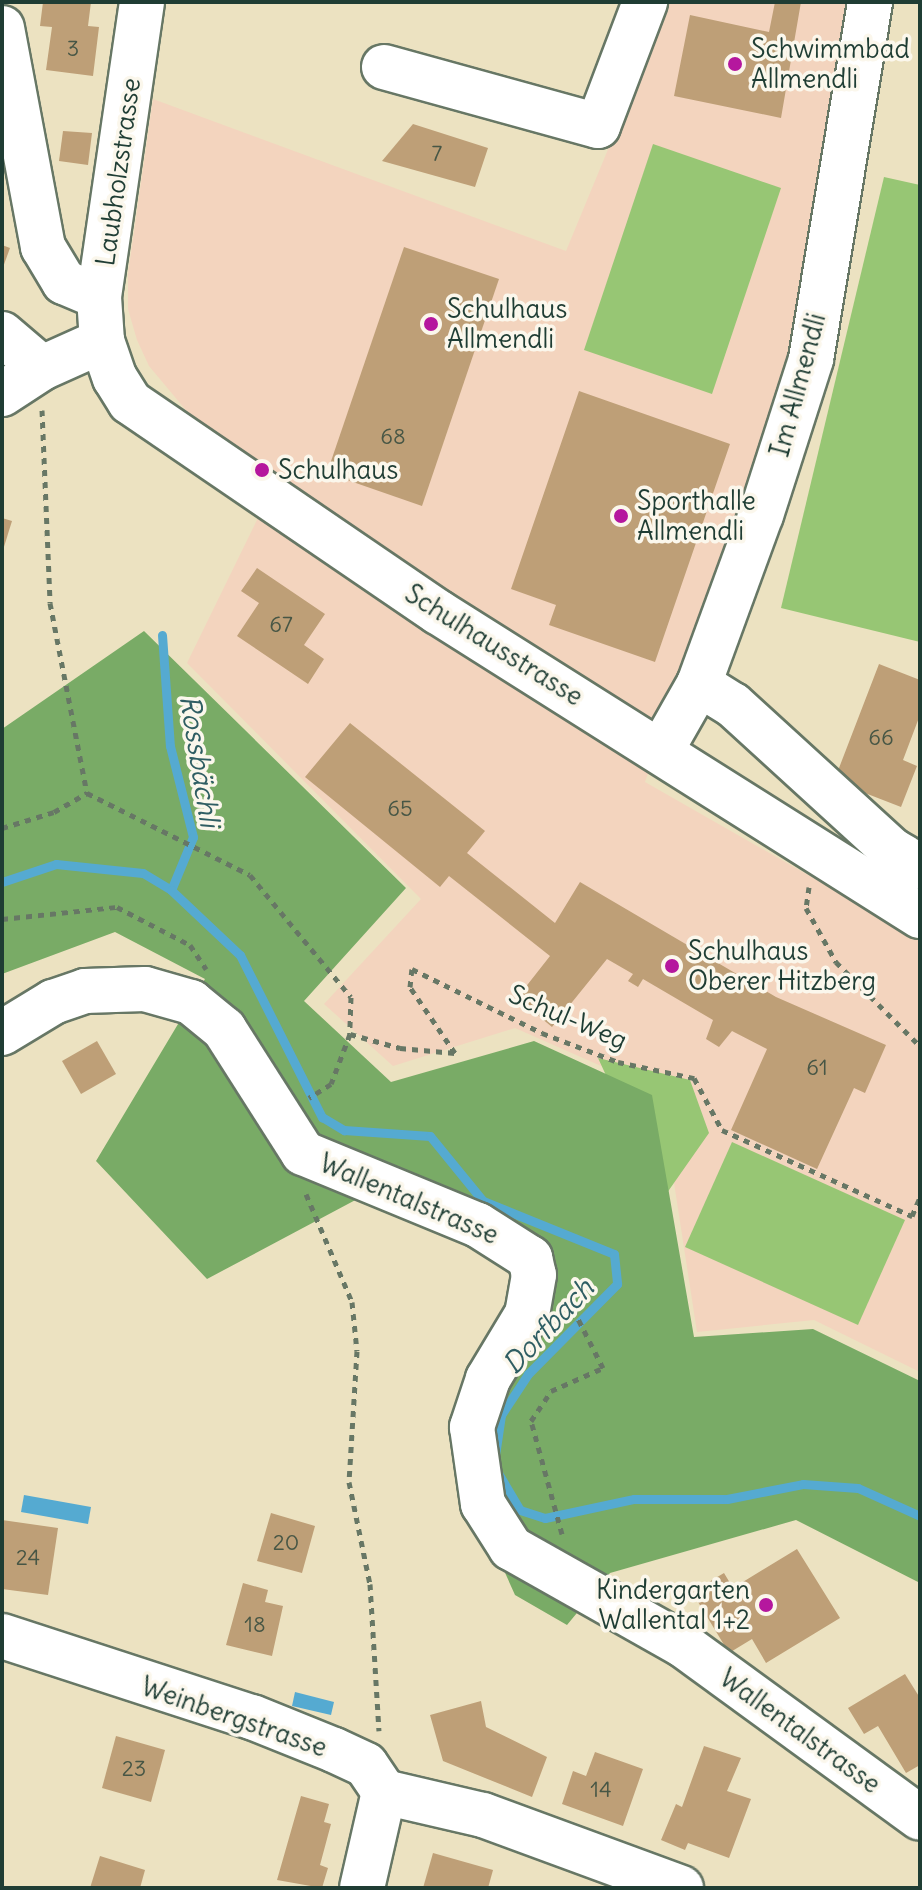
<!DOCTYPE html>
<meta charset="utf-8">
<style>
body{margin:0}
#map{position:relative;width:922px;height:1890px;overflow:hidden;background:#ece2c1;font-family:Delius,sans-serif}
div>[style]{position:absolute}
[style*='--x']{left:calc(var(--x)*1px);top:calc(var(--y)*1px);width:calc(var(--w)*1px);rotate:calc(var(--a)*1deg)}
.built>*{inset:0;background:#f3d4be}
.green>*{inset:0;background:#97c674}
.forest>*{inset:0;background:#79ab66}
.water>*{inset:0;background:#55aad1}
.stream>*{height:9px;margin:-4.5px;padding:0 4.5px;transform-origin:4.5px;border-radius:4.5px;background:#55aad1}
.building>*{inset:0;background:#be9f77}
.path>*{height:5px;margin-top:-2.5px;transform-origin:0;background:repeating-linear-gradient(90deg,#677765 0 6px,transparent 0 12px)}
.roads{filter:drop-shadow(2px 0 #677765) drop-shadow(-2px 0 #677765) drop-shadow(0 2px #677765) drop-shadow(0 -2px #677765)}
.minor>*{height:44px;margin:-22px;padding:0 22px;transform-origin:22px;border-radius:22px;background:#fff}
.dots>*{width:22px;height:22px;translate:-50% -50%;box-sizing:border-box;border:4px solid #fbf7ec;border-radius:50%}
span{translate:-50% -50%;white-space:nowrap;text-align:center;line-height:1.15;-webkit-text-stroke:7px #fbf7ec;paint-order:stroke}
.number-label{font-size:22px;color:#475645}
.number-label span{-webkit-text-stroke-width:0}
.poi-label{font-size:26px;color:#1f3d34}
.left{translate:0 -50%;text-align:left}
.right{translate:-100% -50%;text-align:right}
.street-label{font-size:26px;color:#1f3d34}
.water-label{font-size:28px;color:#2f5e63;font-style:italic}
.frame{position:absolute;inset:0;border:4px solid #1f3d34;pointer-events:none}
</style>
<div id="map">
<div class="built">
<div style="clip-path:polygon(669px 2px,847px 2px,788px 364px,645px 782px,920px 939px,920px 1372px,814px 1320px,697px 1332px,660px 1092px,515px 1028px,393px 1066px,324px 1004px,421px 899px,187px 663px,279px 475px,190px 415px,149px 366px,137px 340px,128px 309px,128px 274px,153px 99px,566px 251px)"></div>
</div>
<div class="green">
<div style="clip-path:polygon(653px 144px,781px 188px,712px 394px,584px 350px)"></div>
<div style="clip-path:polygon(884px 177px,920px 185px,920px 642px,781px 608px)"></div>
<div style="clip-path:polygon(598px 1058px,690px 1080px,709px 1133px,655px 1210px,628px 1123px)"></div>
<div style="clip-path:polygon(732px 1142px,905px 1220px,858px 1325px,685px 1247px)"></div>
</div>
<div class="forest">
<div style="clip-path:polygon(144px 631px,406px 888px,304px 1001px,391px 1082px,534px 1041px,652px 1095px,694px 1337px,813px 1329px,920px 1381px,920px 1583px,796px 1520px,610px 1573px,567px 1625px,515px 1595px,463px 1479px,533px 1312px,486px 1220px,393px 1180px,207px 1279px,96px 1161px,205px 979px,115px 932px,2px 974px,2px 729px)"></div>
</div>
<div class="water">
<div style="clip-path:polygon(24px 1495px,91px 1507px,88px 1524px,21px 1512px)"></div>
<div style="clip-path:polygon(295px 1692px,334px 1702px,331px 1715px,292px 1706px)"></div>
</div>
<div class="stream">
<div style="--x:162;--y:635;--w:111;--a:85.9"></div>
<div style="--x:170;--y:746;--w:94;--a:75.8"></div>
<div style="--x:193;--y:837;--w:57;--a:112.5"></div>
<div style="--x:2;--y:882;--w:57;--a:-18.4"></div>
<div style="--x:56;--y:864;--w:87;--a:5.9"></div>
<div style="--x:143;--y:873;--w:33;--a:31"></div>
<div style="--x:171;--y:890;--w:95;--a:43.3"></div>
<div style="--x:240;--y:955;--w:182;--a:63.2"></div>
<div style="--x:322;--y:1117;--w:26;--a:31"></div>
<div style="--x:344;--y:1130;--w:86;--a:4"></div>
<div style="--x:430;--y:1136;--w:84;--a:50.8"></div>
<div style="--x:483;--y:1201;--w:141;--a:22"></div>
<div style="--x:614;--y:1254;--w:30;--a:84"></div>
<div style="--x:617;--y:1284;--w:127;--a:134.7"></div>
<div style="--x:528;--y:1374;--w:49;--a:123.4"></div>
<div style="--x:501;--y:1415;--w:40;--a:98.5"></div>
<div style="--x:498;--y:1473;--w:43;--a:59.3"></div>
<div style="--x:520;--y:1510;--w:26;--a:18"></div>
<div style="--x:545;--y:1518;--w:91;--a:-12.1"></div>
<div style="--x:634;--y:1499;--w:93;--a:0"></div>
<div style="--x:727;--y:1499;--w:77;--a:-11.2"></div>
<div style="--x:803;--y:1484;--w:55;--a:4.2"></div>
<div style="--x:858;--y:1488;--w:68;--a:24.3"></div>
</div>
<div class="building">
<div style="clip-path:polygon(43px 2px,91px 2px,88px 26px,99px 27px,93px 76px,46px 70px,52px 27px,40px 26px)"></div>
<div style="clip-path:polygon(775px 2px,801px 2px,781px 118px,674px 96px,690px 15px,769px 32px)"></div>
<div style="clip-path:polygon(413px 124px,488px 148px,475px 187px,382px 161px)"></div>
<div style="clip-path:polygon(63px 131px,92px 133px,88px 165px,59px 161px)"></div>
<div style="clip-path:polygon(2px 245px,10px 248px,2px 270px)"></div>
<div style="clip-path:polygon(404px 247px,499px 279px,422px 506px,327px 473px)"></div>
<div style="clip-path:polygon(579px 391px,730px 444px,655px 662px,549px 625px,556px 605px,511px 589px)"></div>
<div style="clip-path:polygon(2px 518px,12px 521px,3px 550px,2px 550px)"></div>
<div style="clip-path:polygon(257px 568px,325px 614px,304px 645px,324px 659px,308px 684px,237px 636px,259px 603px,241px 591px)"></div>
<div style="clip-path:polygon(879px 664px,920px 680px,920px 715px,903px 760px,917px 766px,901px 807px,834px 781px)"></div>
<div style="clip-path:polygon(350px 723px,485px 831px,467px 853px,555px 923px,580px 882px,776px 997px,886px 1045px,865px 1093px,854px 1088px,817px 1169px,731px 1130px,767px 1049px,732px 1031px,719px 1047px,706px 1039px,713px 1020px,643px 979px,638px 987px,628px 981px,633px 974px,607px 959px,552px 1027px,517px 998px,550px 956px,449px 876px,440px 887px,305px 777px)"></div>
<div style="clip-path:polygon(97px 1041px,116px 1074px,81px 1094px,62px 1061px)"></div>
<div style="clip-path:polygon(271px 1513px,315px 1526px,302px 1573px,257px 1561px)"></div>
<div style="clip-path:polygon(2px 1520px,58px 1528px,48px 1595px,2px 1589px)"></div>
<div style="clip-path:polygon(797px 1549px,840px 1618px,766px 1663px,752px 1639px,729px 1653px,692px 1592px,724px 1573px,733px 1588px)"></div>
<div style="clip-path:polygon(243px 1583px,268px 1590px,265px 1602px,283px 1606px,272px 1656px,226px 1645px)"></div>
<div style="clip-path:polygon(905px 1674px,920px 1698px,920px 1765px,906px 1773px,878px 1726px,864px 1734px,848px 1708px)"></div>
<div style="clip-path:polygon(481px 1701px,486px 1727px,547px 1757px,532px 1797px,443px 1761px,430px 1715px)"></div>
<div style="clip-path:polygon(116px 1736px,165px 1750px,151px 1802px,102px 1788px)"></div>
<div style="clip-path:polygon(704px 1746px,741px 1758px,727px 1791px,751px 1799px,729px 1858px,688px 1843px,685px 1850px,661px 1840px,676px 1804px,682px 1807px)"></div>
<div style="clip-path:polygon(595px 1752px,643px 1769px,623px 1826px,562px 1804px,573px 1771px,586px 1776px)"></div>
<div style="clip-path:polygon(301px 1796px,329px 1804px,324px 1822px,331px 1824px,320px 1865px,328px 1868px,322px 1888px,277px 1880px)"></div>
<div style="clip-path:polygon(433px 1853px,493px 1870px,488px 1888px,423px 1888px)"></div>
<div style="clip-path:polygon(100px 1856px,145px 1870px,140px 1888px,90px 1888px)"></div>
</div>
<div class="path">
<div style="--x:42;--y:410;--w:193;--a:87.6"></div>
<div style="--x:50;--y:603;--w:194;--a:79"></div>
<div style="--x:87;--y:793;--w:182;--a:26.7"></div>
<div style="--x:250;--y:875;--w:158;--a:50.4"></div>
<div style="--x:351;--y:997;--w:37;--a:92"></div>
<div style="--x:350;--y:1034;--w:53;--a:110.8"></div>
<div style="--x:331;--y:1084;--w:26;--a:148"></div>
<div style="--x:2;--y:828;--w:54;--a:-17.1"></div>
<div style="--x:54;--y:812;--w:38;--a:-30"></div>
<div style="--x:809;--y:887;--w:21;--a:98"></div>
<div style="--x:806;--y:908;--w:62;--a:60.9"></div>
<div style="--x:836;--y:962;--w:119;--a:45"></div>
<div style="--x:2;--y:919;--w:116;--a:-6"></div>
<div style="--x:117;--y:907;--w:82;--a:27.5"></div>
<div style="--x:190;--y:945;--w:29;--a:56"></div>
<div style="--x:350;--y:1034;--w:52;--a:15.6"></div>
<div style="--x:400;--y:1048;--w:55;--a:5.2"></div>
<div style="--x:455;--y:1053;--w:80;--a:-124.3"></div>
<div style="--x:410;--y:987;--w:18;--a:-84"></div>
<div style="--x:412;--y:969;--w:145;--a:26.2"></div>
<div style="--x:542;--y:1033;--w:81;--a:20.9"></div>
<div style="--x:618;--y:1062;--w:78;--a:11.9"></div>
<div style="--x:694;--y:1078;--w:59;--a:61.7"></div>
<div style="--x:722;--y:1130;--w:209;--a:24.4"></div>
<div style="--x:912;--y:1216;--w:21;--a:-67"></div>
<div style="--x:306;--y:1194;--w:117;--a:66.9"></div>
<div style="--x:352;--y:1302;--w:49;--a:84.2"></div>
<div style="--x:357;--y:1351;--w:131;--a:93.5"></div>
<div style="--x:349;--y:1482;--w:104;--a:78.4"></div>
<div style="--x:370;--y:1584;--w:147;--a:86.5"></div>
<div style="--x:562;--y:1534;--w:117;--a:-105.3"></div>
<div style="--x:531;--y:1421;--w:36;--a:-56"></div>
<div style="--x:551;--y:1391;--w:57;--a:-23.9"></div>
<div style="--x:603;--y:1368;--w:80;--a:-116.9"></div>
</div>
<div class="roads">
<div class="minor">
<div style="--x:142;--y:2;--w:298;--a:98.3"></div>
<div style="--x:99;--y:297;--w:44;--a:86.1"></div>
<div style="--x:102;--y:341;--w:39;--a:71"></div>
<div style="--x:115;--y:378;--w:28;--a:58"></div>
<div style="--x:130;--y:402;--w:373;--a:34.3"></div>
<div style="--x:438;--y:612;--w:570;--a:32.24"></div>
<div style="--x:2;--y:28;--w:223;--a:79.4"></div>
<div style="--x:43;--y:247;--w:41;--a:59"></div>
<div style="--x:64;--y:282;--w:38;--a:23"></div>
<div style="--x:384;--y:67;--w:222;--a:15.4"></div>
<div style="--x:598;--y:126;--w:133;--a:-69.2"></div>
<div style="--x:2;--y:334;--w:52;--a:40.4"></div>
<div style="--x:2;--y:394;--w:48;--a:-33"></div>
<div style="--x:42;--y:368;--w:66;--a:-24.2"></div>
<div style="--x:699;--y:684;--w:40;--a:32"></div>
<div style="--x:733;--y:705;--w:215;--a:42.4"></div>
<div style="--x:892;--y:850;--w:33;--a:31"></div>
<div style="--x:662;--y:749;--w:75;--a:-60.4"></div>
<div style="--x:699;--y:684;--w:180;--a:-69.9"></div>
<div style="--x:761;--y:515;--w:164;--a:-72.2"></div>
<div style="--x:811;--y:359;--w:362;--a:-80.6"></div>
<div style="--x:2;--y:1033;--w:60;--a:-31.3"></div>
<div style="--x:53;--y:1002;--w:34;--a:-19"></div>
<div style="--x:85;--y:991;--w:60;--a:-1.9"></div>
<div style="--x:145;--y:989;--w:48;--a:15.8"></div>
<div style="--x:191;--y:1002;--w:43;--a:39.3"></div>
<div style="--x:224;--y:1029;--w:147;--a:57.5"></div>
<div style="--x:303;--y:1153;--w:189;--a:22.4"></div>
<div style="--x:478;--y:1225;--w:62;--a:32.4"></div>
<div style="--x:530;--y:1258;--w:17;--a:77"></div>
<div style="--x:534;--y:1275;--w:40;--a:100"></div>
<div style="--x:527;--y:1314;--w:76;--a:121"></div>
<div style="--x:488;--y:1379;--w:51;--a:108.4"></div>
<div style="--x:472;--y:1427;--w:78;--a:81.9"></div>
<div style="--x:483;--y:1504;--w:52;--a:57.5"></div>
<div style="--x:511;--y:1548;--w:197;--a:29.4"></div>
<div style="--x:683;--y:1645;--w:293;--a:36.1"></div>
<div style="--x:2;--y:1636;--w:263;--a:18"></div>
<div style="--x:252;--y:1717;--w:88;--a:21.9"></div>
<div style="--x:334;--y:1750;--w:35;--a:25"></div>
<div style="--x:366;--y:1765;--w:32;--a:56"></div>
<div style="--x:384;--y:1792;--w:102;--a:13.1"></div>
<div style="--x:483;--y:1815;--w:211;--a:20.2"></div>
<div style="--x:362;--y:1888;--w:98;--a:-77.1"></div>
</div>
</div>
<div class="dots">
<div style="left:735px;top:64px;background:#b5179e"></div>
<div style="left:431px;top:324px;background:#b5179e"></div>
<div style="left:262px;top:470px;background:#b5179e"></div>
<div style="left:621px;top:516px;background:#b5179e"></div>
<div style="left:672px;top:966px;background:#b5179e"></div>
<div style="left:766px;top:1605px;background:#b5179e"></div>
</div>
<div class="number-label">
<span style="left:73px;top:49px">3</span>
<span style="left:437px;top:154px">7</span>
<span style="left:393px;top:437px">68</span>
<span style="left:281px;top:625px">67</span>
<span style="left:881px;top:738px">66</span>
<span style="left:400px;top:809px">65</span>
<span style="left:817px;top:1068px">61</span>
<span style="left:286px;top:1543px">20</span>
<span style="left:28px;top:1558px">24</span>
<span style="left:255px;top:1625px">18</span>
<span style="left:134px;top:1769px">23</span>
<span style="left:601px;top:1790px">14</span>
</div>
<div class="poi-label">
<span class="left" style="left:751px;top:64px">Schwimmbad<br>Allmendli</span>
<span class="left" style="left:447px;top:324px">Schulhaus<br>Allmendli</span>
<span class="left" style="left:278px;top:470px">Schulhaus</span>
<span class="left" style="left:637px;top:516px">Sporthalle<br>Allmendli</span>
<span class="left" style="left:688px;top:966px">Schulhaus<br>Oberer Hitzberg</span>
<span class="right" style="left:750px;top:1605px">Kindergarten<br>Wallental 1+2</span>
</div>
<div class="street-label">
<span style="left:118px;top:172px;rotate:-82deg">Laubholzstrasse</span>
<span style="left:798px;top:385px;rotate:-75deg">Im Allmendli</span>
<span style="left:494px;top:645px;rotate:32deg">Schulhausstrasse</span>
<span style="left:568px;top:1017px;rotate:23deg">Schul-Weg</span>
<span style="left:409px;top:1199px;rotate:23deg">Wallentalstrasse</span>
<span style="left:234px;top:1717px;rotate:19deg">Weinbergstrasse</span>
<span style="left:800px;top:1731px;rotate:36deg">Wallentalstrasse</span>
</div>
<div class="water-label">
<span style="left:200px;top:761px;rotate:81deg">Rossbächli</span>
<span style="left:548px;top:1326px;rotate:-47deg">Dorfbach</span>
</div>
<div class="frame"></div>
</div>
